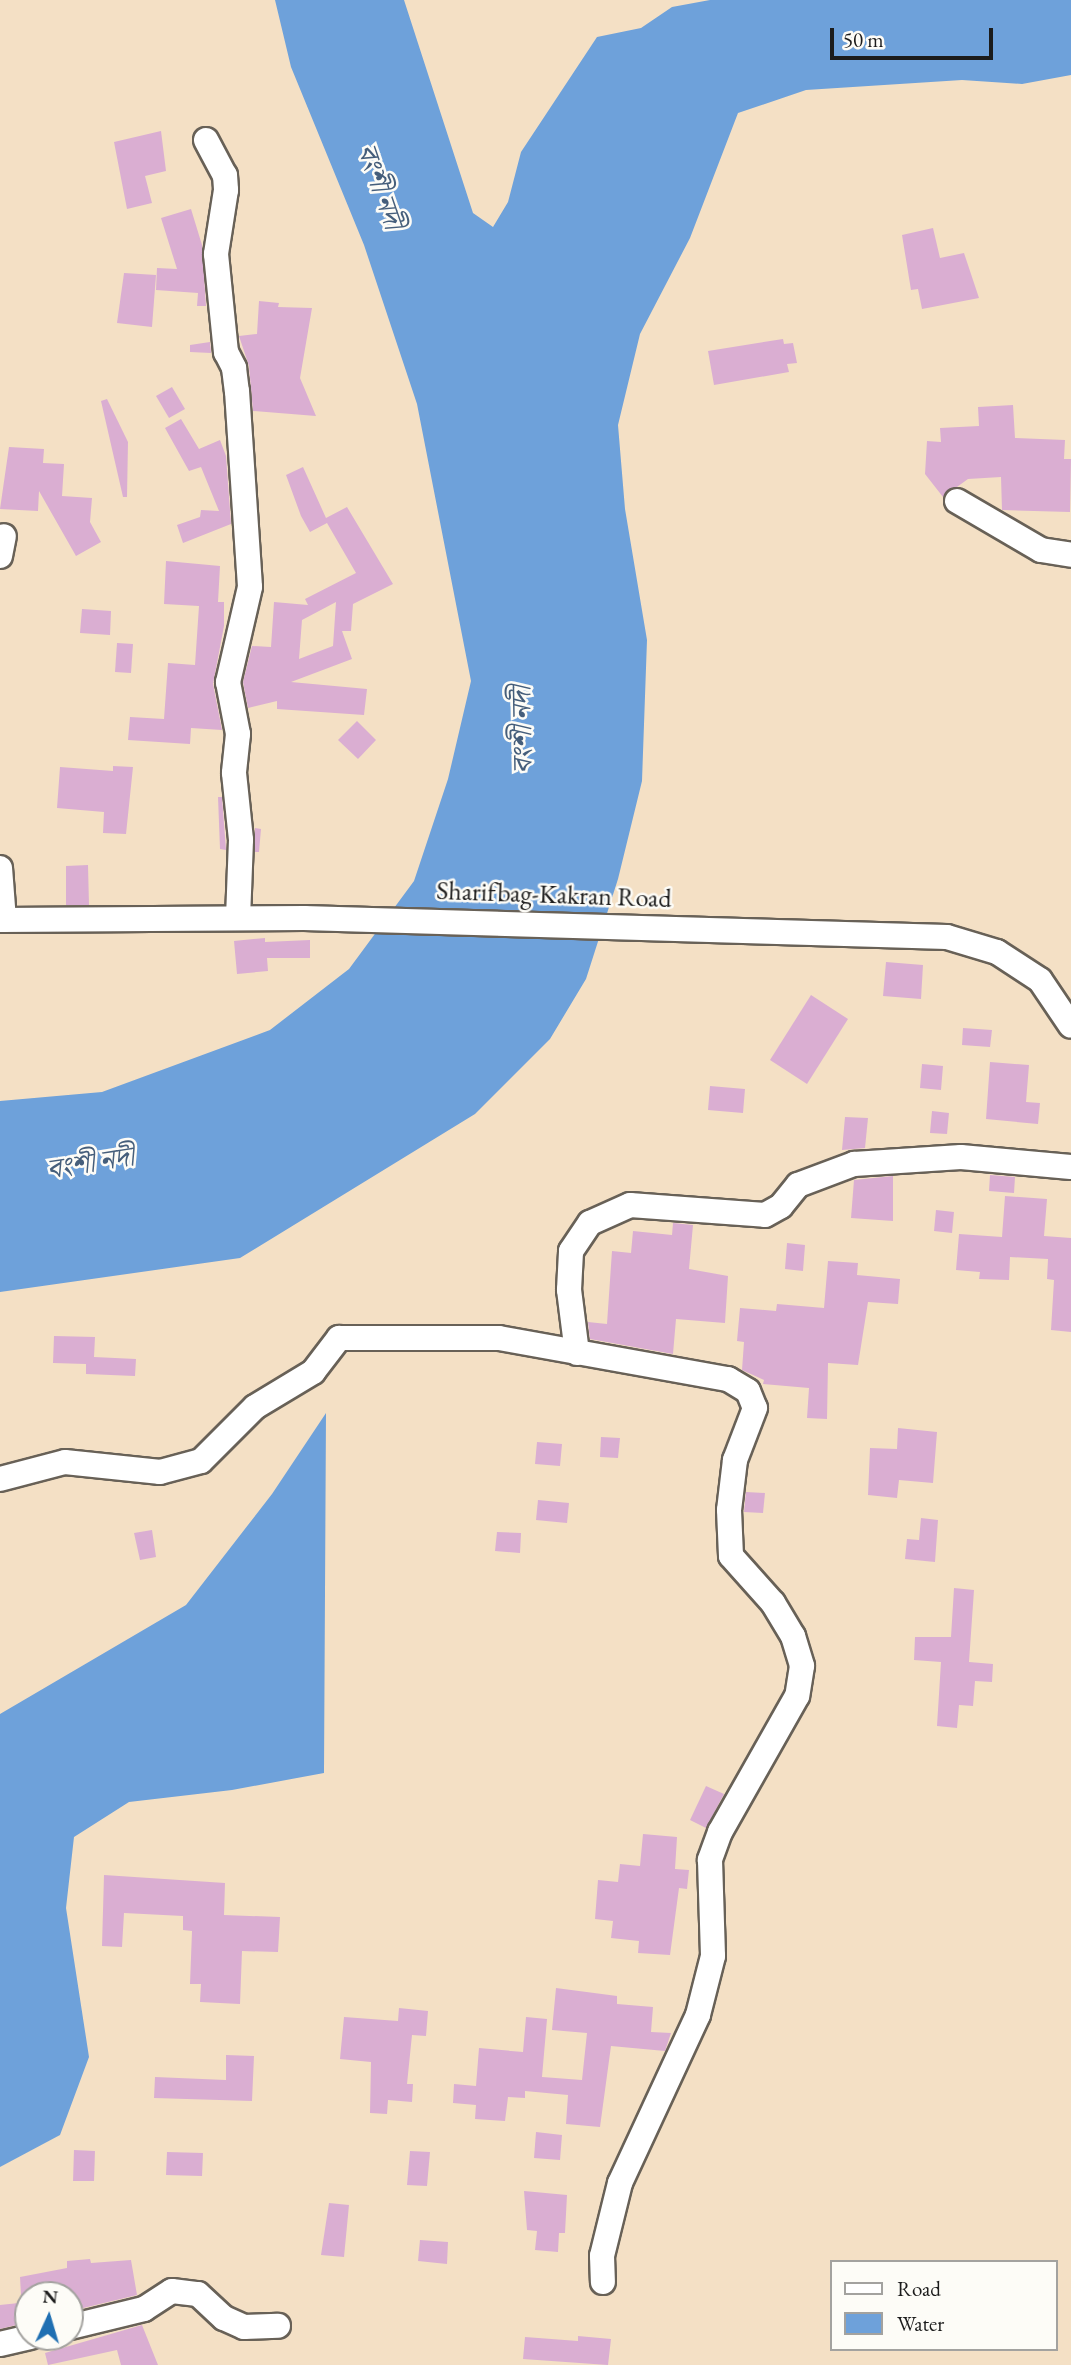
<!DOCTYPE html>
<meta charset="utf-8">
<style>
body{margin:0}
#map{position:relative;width:1071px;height:2365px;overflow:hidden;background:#f4e0c5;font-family:"EB Garamond","Noto Serif Bengali",serif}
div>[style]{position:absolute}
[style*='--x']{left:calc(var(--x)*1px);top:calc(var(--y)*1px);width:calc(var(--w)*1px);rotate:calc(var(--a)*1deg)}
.water>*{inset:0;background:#6ea1da}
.building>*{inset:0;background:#daaed2}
.roads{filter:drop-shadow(2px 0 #686157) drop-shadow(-2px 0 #686157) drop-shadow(0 2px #686157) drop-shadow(0 -2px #686157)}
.street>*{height:24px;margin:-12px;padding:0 12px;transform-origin:12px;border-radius:12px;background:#fff}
span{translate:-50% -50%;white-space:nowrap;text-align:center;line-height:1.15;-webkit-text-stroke:5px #fdfcf7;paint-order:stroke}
.street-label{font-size:26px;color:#1c1c1c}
.water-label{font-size:28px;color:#455e7b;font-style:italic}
.legend{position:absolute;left:830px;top:2260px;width:228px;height:91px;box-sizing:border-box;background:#fdfcf7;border:2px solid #a3a29f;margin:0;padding:9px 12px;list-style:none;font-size:21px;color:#1c1c1c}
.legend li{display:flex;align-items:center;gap:14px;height:35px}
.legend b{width:35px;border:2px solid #a3a29f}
.north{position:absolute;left:14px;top:2281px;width:70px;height:70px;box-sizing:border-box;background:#fdfcf7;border:2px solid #a3a29f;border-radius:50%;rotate:4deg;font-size:19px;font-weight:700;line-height:28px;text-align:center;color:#1c1c1c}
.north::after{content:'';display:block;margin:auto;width:24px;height:32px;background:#1f6fb2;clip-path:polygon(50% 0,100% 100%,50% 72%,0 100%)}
.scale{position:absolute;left:830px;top:28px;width:163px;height:32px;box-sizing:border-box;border:4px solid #1c1c1c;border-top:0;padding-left:9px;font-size:21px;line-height:24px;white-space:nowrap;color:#1c1c1c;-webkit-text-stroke:5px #fdfcf7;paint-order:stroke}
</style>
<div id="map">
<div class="water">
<div style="clip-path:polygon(275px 0,404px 0,473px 213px,493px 227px,508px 202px,521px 152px,597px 37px,641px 28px,672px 7px,710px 0,1071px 0,1071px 75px,1022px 84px,962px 80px,806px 90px,738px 113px,690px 238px,640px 334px,618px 425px,625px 509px,647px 640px,642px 781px,618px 879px,586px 979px,550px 1039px,475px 1114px,240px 1258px,0 1292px,0 1101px,102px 1092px,270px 1030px,349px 969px,414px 881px,448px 779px,471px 681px,417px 404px,364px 245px,291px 67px)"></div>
<div style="clip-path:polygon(326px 1413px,324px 1773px,232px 1790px,129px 1802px,74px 1837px,66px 1908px,89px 2057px,60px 2135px,0 2167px,0 1714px,186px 1605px,272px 1494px)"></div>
</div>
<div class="building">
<div style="clip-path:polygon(161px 131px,166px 171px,145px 176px,152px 203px,127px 209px,114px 142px)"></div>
<div style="clip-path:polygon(191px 209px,202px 245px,206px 306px,197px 306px,198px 293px,156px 290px,157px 268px,177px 269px,161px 218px)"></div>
<div style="clip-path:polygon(933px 228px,940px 258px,964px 253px,979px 298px,922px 309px,918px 289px,911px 290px,902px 235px)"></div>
<div style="clip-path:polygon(124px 273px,156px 275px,152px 327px,117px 323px)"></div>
<div style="clip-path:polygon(259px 301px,279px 303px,278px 307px,312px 308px,300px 378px,316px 416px,253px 411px,249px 366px,239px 336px,257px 334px)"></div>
<div style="clip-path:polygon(783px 339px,784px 344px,793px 343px,797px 363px,787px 364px,789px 372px,714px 385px,708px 351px)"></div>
<div style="clip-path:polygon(210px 342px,211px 353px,190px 352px,190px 345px)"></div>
<div style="clip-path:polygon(172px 387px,185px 409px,169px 418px,156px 396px)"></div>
<div style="clip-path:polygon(107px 399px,128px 442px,127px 497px,123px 497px,101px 401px)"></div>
<div style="clip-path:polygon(1013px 405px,1015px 438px,1065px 440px,1064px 459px,1071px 459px,1070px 512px,1002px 510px,1001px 477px,968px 479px,943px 497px,925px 474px,927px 441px,941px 442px,940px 428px,979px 426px,978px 407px)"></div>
<div style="clip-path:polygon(181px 419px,199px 449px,220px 440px,226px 456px,231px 524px,183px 543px,177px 525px,200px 517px,201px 510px,219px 511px,201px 467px,189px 471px,165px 428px)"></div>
<div style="clip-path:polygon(9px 447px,44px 449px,43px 463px,64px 464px,62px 496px,92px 498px,90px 522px,101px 542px,76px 556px,39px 491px,38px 511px,0 509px)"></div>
<div style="clip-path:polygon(evenodd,303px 467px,326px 518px,347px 507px,393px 584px,353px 604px,351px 631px,342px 631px,352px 659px,291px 682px,367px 689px,364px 715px,277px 709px,277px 701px,248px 708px,243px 682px,252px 646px,271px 647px,274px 602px,308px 605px,305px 599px,356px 573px,327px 523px,310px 532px,301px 516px,286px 475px,303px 467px,336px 602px,333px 646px,299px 659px,302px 620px,336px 602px)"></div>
<div style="clip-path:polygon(166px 561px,220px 566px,218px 602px,224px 602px,224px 626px,213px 684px,222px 730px,191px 728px,190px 744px,128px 740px,130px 717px,164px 719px,168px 663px,195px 665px,199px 606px,164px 604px)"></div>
<div style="clip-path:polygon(82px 609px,111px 611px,110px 635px,80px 633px)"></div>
<div style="clip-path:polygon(117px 643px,133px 644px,131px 673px,115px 672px)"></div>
<div style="clip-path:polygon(357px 721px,376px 740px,358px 759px,338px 740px)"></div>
<div style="clip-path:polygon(113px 766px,133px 767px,126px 834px,103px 833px,104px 812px,57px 808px,60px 767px,113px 771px)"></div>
<div style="clip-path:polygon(218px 797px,222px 797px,226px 850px,220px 849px)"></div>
<div style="clip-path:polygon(255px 828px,261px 829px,259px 852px,255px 852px)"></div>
<div style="clip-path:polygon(88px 865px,89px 905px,66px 905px,66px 866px)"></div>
<div style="clip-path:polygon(265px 938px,265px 942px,310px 940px,310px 958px,267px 958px,268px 971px,237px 974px,234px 941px)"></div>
<div style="clip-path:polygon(886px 962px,923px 965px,921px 999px,883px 996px)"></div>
<div style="clip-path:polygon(811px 995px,848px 1019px,807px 1084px,770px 1060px)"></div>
<div style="clip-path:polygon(963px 1028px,992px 1030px,990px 1047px,962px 1045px)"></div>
<div style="clip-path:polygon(990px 1062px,1029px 1065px,1026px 1102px,1040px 1103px,1038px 1124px,986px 1119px)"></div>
<div style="clip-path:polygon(922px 1064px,943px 1066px,941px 1090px,920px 1088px)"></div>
<div style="clip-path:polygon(710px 1086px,745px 1089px,743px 1113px,708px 1110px)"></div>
<div style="clip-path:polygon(932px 1111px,949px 1113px,947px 1134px,930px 1133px)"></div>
<div style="clip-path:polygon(845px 1117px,868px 1118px,865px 1148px,842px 1150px)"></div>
<div style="clip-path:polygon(990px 1175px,1015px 1177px,1014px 1193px,989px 1191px)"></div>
<div style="clip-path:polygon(893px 1176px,893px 1221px,851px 1218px,854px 1180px)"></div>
<div style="clip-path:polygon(1005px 1196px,1047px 1199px,1044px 1236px,1071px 1238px,1071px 1332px,1051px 1330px,1054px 1280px,1047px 1279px,1048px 1259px,1010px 1257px,1009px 1280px,979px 1279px,980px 1272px,956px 1270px,959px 1234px,1002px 1237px)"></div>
<div style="clip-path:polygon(936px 1210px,954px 1212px,952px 1233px,934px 1231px)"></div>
<div style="clip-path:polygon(673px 1223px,693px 1225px,689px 1269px,728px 1276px,725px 1323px,676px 1319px,673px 1354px,590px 1339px,588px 1322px,607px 1324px,612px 1251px,631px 1253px,633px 1231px,672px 1235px)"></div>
<div style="clip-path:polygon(787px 1243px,805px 1245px,803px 1271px,785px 1269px)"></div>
<div style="clip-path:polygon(828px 1261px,858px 1263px,857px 1275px,900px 1279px,898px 1304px,868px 1302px,858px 1365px,828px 1363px,827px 1419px,807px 1418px,809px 1388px,763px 1384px,764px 1380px,742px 1370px,744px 1342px,737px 1341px,740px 1308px,776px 1311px,777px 1304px,824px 1308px)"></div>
<div style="clip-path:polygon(54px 1336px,95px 1337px,94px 1357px,136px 1359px,135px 1376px,86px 1374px,86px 1364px,53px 1363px)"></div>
<div style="clip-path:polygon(898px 1428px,937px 1432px,933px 1483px,899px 1480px,897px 1498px,868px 1495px,870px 1448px,897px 1449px)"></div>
<div style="clip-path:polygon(601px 1437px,620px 1438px,618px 1458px,600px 1457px)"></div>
<div style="clip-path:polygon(537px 1442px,562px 1444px,560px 1466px,535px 1464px)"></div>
<div style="clip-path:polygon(746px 1492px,765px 1493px,763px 1513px,744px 1512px)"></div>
<div style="clip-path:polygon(538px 1500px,569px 1503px,567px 1523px,536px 1520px)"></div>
<div style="clip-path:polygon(921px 1518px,938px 1520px,935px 1562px,905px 1559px,907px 1539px,919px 1540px)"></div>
<div style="clip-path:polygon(152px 1530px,156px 1557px,140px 1560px,134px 1533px)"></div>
<div style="clip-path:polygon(497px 1532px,521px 1533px,520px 1553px,495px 1551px)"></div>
<div style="clip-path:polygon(954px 1588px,974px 1590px,969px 1662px,993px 1664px,992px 1682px,975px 1681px,973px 1706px,959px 1705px,957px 1728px,937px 1726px,941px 1662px,914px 1660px,915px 1637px,951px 1637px)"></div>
<div style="clip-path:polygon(706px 1786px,724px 1794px,706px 1828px,690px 1820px)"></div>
<div style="clip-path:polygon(643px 1834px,677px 1837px,675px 1869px,689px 1870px,687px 1889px,679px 1888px,670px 1955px,638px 1953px,639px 1941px,611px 1938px,613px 1921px,595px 1919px,598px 1880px,618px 1882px,620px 1864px,640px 1866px)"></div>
<div style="clip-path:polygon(104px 1875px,225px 1883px,224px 1915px,280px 1917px,278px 1952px,242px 1951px,240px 2004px,200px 2002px,201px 1984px,190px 1984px,192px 1931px,183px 1930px,183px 1916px,124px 1913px,122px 1947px,102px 1946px)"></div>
<div style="clip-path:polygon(556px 1988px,617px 1996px,617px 2004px,653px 2007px,651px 2032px,671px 2033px,665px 2051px,611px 2046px,600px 2127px,566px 2124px,568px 2095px,525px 2091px,525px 2098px,508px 2097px,505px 2121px,475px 2119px,476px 2105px,453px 2103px,454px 2084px,476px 2086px,479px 2048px,523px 2052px,526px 2017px,547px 2019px,542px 2077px,582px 2080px,587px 2033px,552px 2030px)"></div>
<div style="clip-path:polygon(399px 2008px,428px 2011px,426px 2036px,412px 2035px,407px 2084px,413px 2084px,412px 2102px,388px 2100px,387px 2114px,370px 2113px,371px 2062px,340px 2059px,344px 2017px,398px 2021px)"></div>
<div style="clip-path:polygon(226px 2055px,254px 2056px,252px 2101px,154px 2098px,155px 2077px,226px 2080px)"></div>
<div style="clip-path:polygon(536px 2132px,562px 2135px,560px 2160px,534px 2158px)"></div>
<div style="clip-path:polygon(74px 2150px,95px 2151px,94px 2181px,73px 2181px)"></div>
<div style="clip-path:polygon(410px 2151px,430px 2152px,427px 2186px,407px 2185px)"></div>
<div style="clip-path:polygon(167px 2152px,203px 2153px,202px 2176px,166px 2175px)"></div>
<div style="clip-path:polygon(524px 2191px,567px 2195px,565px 2233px,559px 2233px,558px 2252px,535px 2250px,537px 2231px,527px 2230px)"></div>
<div style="clip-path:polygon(329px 2203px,349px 2205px,344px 2257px,321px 2255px)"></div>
<div style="clip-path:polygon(420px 2240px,448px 2242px,447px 2264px,418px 2261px)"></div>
<div style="clip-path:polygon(90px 2259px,91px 2263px,131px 2260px,137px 2295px,71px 2311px,70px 2295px,21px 2295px,20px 2277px,67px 2268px,67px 2261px)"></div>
<div style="clip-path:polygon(28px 2302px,28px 2322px,0 2329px,0 2305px)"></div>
<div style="clip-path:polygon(142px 2325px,158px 2365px,121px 2365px,117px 2350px,48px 2365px,45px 2353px)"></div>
<div style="clip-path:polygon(578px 2336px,611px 2339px,608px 2365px,523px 2359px,525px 2337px,578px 2341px)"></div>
</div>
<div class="roads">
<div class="street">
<div style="--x:206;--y:140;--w:40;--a:62"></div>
<div style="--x:225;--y:175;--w:15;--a:86"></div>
<div style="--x:226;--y:190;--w:65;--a:98.9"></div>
<div style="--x:216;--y:254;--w:99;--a:84.2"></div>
<div style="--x:226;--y:352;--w:18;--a:63"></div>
<div style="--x:234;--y:368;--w:23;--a:83"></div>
<div style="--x:237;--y:391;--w:196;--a:86.2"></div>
<div style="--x:250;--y:587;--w:98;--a:103"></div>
<div style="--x:228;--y:682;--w:53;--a:79.1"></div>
<div style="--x:238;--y:734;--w:39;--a:96"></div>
<div style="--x:234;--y:773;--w:67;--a:84"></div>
<div style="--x:241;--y:840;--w:78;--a:92.2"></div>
<div style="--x:957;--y:501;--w:97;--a:30.3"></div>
<div style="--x:1041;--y:550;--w:30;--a:9"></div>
<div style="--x:0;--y:556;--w:20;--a:-79"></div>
<div style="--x:0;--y:868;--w:52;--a:85.6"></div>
<div style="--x:0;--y:920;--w:304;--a:-0.4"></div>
<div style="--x:304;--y:918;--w:643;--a:1.69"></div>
<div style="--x:947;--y:937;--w:52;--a:16.7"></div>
<div style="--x:997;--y:952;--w:51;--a:33.1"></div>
<div style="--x:1040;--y:980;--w:55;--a:56"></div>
<div style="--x:577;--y:1353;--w:64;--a:-97.2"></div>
<div style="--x:569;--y:1290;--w:39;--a:-87"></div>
<div style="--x:571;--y:1251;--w:34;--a:-56"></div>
<div style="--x:590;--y:1223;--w:44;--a:-24.2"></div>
<div style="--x:630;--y:1205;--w:135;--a:4.2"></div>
<div style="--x:765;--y:1215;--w:18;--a:-29"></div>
<div style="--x:781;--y:1206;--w:27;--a:-51"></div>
<div style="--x:798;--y:1185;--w:60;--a:-20.6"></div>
<div style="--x:854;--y:1164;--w:107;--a:-3.7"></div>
<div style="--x:961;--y:1157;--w:110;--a:5.2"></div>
<div style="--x:0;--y:1479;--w:67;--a:-14.7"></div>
<div style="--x:65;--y:1462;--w:96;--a:6"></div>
<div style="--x:160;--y:1472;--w:42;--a:-15"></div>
<div style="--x:201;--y:1461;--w:76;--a:-45"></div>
<div style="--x:255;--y:1407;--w:68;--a:-31.1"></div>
<div style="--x:313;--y:1372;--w:43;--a:-52.6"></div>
<div style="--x:339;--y:1338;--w:160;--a:0"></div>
<div style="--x:499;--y:1338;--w:233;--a:10.2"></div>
<div style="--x:728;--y:1379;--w:23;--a:31"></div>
<div style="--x:748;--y:1391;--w:18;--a:68"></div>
<div style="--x:755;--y:1408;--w:56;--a:111"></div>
<div style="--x:735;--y:1460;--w:50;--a:96.8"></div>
<div style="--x:729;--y:1510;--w:46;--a:87.5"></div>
<div style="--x:731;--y:1556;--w:63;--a:48.2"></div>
<div style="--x:773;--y:1603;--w:39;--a:59"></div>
<div style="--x:793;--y:1636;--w:31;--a:73"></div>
<div style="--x:802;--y:1666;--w:30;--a:99"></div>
<div style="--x:797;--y:1696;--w:156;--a:119.5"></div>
<div style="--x:720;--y:1832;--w:30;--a:110"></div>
<div style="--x:710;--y:1860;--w:96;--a:88.2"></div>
<div style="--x:713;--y:1956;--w:61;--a:104.3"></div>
<div style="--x:698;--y:2015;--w:185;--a:114.9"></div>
<div style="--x:620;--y:2183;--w:75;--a:103.9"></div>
<div style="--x:602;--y:2256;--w:26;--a:88"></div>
<div style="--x:70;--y:2327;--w:76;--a:-13.7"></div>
<div style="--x:144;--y:2309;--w:33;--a:-33"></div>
<div style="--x:172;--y:2291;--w:26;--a:7"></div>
<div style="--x:198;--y:2294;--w:35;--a:43"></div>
<div style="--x:224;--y:2318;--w:22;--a:24"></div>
<div style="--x:244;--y:2327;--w:34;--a:-2"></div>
<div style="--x:0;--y:2344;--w:31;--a:-13"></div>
</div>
</div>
<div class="street-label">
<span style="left:554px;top:895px;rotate:2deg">Sharifbag-Kakran Road</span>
</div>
<div class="water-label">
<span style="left:381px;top:186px;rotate:71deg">বংশী নদী</span>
<span style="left:521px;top:730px;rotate:-91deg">বংশী নদী</span>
<span style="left:90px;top:1162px;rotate:-9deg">বংশী নদী</span>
</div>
<ul class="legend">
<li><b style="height:9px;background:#fff"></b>Road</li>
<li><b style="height:19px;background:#6ea1da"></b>Water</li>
</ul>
<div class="north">N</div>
<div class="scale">50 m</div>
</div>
